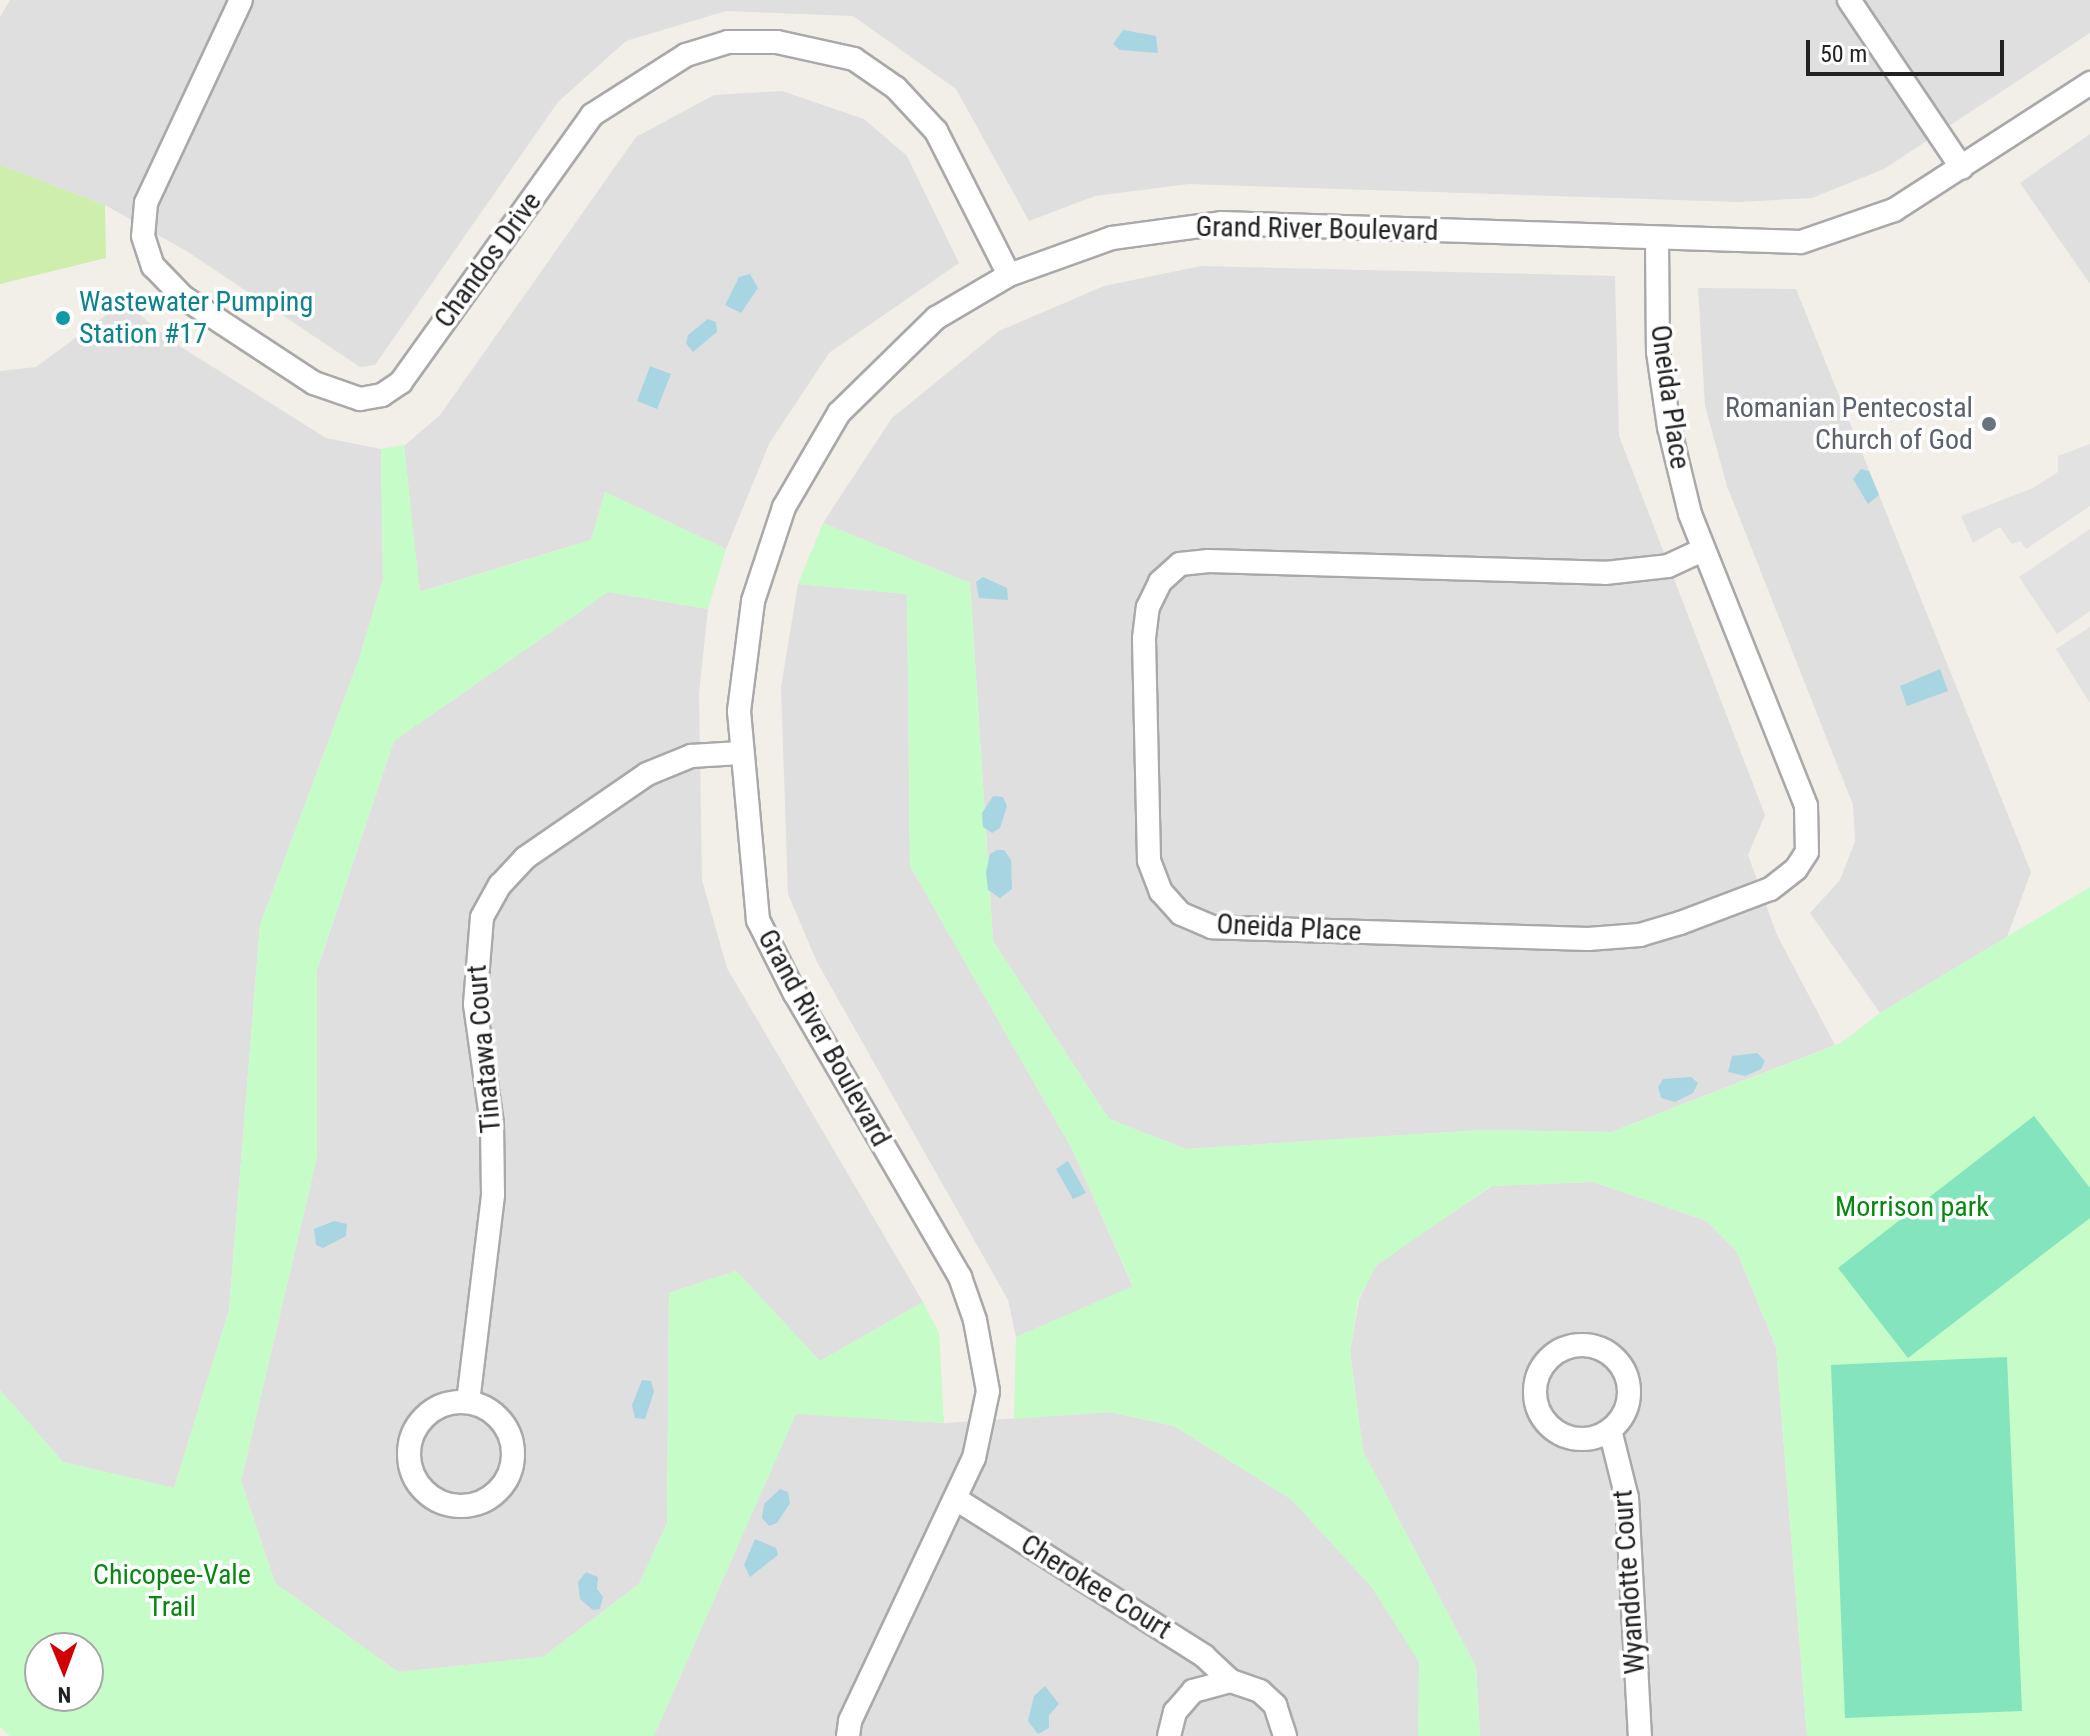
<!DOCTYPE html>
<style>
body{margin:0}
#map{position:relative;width:2090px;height:1736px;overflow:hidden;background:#f2efe8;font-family:"Roboto Condensed",sans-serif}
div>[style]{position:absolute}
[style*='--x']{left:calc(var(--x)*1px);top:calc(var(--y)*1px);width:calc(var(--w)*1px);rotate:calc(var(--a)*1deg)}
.residential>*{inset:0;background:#e0dfdf}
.grass>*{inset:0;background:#cdeeac}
.park>*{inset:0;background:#c5fcc8}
.pitch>*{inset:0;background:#83e4bd}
.parking>*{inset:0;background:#e2e2e2}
.water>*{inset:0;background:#a7d5e1}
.roads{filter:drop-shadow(2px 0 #a9a9a9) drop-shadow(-2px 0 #a9a9a9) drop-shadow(0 2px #a9a9a9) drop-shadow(0 -2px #a9a9a9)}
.street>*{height:22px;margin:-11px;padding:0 11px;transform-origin:11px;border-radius:11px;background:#fff}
.street>.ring{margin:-11px;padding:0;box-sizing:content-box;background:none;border:22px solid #fff;border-radius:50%}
.dots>*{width:22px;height:22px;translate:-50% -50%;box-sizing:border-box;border:4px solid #fff;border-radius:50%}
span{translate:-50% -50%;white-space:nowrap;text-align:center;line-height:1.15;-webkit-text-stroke:7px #fff;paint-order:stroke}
.street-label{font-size:28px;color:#222}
.culture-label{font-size:28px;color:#0d838f}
.left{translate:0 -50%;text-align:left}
.worship-label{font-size:28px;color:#5b616d}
.right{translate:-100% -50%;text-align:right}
.park-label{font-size:28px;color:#06890f}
.north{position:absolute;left:24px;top:1632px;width:80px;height:80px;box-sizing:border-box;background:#fff;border:2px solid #a7a7a7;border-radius:50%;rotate:179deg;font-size:22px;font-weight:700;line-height:32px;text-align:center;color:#222}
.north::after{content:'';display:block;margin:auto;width:28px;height:36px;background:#d30003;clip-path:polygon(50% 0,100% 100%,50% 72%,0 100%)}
.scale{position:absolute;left:1806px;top:40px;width:198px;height:36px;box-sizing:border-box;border:4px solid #222;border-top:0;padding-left:10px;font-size:24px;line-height:28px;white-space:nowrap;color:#222;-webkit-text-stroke:6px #fff;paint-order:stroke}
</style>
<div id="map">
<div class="residential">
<div style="clip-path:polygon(10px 0,2090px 0,2090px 33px,1884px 169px,1812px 198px,1738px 202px,1189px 184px,1095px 196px,1029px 221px,956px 89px,853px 16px,726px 11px,626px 41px,558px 102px,375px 365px,360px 367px,188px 252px,105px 205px,0 165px,0 17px)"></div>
<div style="clip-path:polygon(782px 91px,864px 119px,907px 156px,959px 263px,829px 353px,769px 444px,726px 549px,605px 492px,591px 540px,419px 592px,404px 446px,440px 415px,636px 137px,714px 95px)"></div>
<div style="clip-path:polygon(2090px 134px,2090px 284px,2020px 183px)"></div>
<div style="clip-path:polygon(1201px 266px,1615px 276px,1619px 436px,1765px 815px,1748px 855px,1777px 935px,1835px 1045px,1611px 1132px,1482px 1130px,1186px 1149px,1109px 1119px,993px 941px,970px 583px,823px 523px,892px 418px,999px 331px,1104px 286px)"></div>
<div style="clip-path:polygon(1698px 288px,1796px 289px,2031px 872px,2007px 937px,1880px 1013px,1810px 913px,1840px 880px,1855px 841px,1853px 805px,1727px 486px,1705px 406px)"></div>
<div style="clip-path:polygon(124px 302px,173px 342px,326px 438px,381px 449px,383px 579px,359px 659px,260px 925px,229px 1310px,174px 1488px,63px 1462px,0 1390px,0 371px,36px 367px)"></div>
<div style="clip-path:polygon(798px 584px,907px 594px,910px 866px,1072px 1149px,1133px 1287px,1016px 1337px,1008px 1300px,817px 962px,788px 894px,781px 687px)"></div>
<div style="clip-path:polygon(608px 592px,708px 609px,699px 693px,702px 880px,727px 968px,923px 1302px,820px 1361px,736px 1271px,669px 1293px,667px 1523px,639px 1584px,543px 1657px,398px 1672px,275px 1583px,241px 1481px,317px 1157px,317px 970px,394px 741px)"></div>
<div style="clip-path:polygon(1593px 1182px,1707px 1221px,1737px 1252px,1776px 1347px,1807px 1736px,1480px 1736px,1476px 1667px,1363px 1451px,1350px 1352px,1359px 1300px,1376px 1265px,1492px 1186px)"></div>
<div style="clip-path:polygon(1110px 1412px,1174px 1426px,1291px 1499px,1371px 1586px,1420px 1662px,1418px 1736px,654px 1736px,796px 1413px,944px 1423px)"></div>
</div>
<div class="grass">
<div style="clip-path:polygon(0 165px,105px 205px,106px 258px,0 284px)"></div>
</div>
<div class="park">
<div style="clip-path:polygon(evenodd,404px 445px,420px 592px,591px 540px,605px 492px,726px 549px,708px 609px,608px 592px,394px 741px,317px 970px,317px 1157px,241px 1481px,275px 1583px,398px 1672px,543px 1657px,639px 1584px,667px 1523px,669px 1293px,736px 1271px,820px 1361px,923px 1302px,939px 1333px,944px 1423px,796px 1414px,654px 1736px,10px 1736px,0 1727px,0 1390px,63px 1462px,174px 1488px,229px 1310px,260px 925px,359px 659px,383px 579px,381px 449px,404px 445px,40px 1648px,88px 1648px,88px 1696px,40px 1696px,40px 1648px)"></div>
<div style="clip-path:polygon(823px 523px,970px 583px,993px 941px,1109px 1119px,1186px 1149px,1482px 1130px,1611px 1132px,1841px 1043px,1880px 1013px,2090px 887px,2090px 1736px,1807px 1736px,1776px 1346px,1737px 1252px,1707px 1221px,1593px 1182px,1491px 1186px,1377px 1265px,1358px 1300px,1350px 1352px,1363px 1451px,1476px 1667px,1480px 1736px,1418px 1736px,1419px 1662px,1371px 1586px,1291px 1499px,1174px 1426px,1110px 1412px,1014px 1419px,1016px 1337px,1133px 1286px,1072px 1149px,910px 866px,907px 594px,798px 584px)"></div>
</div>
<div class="pitch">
<div style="clip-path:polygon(2034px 1116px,2090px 1188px,2090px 1218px,1908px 1358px,1838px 1268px)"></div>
<div style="clip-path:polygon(2007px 1357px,2022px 1711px,1845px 1718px,1831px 1365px)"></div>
</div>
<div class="parking">
<div style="clip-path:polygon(2090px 444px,2090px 506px,2026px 549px,2020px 541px,2012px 544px,2000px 527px,1973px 543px,1961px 516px,2033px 488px,2058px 472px,2058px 456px)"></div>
<div style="clip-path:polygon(2090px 529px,2090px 611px,2057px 634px,2019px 577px)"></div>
<div style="clip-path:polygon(2090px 627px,2090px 703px,2056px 649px)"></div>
</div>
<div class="water">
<div style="clip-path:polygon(1123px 30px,1156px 36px,1158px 53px,1120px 50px,1113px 44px)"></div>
<div style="clip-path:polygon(750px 274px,758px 288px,741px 313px,725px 305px,739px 277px)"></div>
<div style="clip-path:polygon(708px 319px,716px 322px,717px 332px,693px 352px,686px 343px,688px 335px)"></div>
<div style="clip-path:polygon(650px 366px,671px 374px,657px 409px,637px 401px)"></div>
<div style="clip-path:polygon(1861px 469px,1869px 471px,1879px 495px,1868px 504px,1853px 479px)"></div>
<div style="clip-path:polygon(983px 577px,1007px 588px,1008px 600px,979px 598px,976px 582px)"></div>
<div style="clip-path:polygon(1940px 669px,1948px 691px,1907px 706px,1900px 686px)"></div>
<div style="clip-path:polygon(993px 796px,1003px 797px,1007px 806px,1000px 828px,992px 833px,983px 827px,982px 813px)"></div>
<div style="clip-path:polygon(997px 850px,1004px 850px,1011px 860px,1012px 889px,1000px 898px,988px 890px,986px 872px,990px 854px)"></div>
<div style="clip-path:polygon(1757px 1053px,1765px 1061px,1761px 1069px,1745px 1076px,1728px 1072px,1732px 1056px)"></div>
<div style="clip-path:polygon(1691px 1077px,1698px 1083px,1693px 1093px,1675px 1102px,1661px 1098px,1658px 1087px,1663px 1079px)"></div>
<div style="clip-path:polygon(1068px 1161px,1086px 1193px,1073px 1199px,1056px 1169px)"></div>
<div style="clip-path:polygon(334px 1221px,347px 1224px,346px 1236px,323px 1248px,316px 1245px,314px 1229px)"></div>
<div style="clip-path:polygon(642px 1380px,651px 1381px,654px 1392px,645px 1419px,635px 1418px,632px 1405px)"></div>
<div style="clip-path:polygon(780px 1489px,788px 1492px,790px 1503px,777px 1523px,769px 1526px,762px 1518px,764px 1504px)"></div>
<div style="clip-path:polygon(755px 1539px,776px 1548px,778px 1555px,750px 1577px,744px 1565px)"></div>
<div style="clip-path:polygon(586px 1572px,598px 1577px,597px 1589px,603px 1597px,600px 1609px,593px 1610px,580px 1599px,578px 1582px)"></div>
<div style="clip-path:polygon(1045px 1686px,1059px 1704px,1049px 1715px,1049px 1728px,1038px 1734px,1028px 1721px,1034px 1696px)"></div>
</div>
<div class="roads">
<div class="street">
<div style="--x:241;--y:0;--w:224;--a:115.1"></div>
<div style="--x:146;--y:203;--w:33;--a:95"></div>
<div style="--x:143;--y:236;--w:32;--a:72"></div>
<div style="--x:153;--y:266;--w:43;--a:45.9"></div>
<div style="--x:183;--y:297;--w:157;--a:33.3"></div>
<div style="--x:314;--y:383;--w:49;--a:19.2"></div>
<div style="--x:360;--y:399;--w:22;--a:-10"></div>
<div style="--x:382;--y:395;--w:23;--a:-34"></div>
<div style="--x:401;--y:382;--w:328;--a:-54.4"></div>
<div style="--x:592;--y:115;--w:112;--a:-32.6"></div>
<div style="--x:686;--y:55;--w:44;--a:-17.2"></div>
<div style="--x:728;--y:42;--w:49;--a:0"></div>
<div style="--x:777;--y:42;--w:79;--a:12.4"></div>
<div style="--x:854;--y:59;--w:51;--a:34.6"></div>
<div style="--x:896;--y:88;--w:59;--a:47.1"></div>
<div style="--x:936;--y:131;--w:161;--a:63.1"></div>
<div style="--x:1849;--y:0;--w:202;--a:56.1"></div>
<div style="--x:1657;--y:240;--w:112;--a:89.5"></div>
<div style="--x:1658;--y:352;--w:76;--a:81.7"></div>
<div style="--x:1669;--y:427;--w:89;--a:76.4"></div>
<div style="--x:1690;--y:514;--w:314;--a:68.3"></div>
<div style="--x:1806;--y:806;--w:46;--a:88.8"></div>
<div style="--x:1807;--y:852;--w:20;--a:123"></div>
<div style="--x:1796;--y:869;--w:33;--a:142"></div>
<div style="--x:1770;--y:889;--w:96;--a:159.3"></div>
<div style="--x:1680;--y:923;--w:42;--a:163.3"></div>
<div style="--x:1640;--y:935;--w:52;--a:175.6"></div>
<div style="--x:1588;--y:939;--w:376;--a:-178.2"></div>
<div style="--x:1212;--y:927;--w:34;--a:-157"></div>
<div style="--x:1181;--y:914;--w:30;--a:-132"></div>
<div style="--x:1161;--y:892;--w:34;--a:-111"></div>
<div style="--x:1149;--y:860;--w:222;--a:-91.3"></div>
<div style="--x:1144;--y:638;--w:31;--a:-83"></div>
<div style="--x:1148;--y:607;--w:28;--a:-64"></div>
<div style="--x:1160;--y:582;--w:27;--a:-42"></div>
<div style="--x:1180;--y:564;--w:29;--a:-6"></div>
<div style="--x:1209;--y:561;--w:396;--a:1.7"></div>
<div style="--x:1605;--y:573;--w:63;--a:-6.3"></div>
<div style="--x:1668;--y:566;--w:38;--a:-25"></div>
<div class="ring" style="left:1535px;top:1345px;width:72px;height:72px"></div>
<div style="--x:468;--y:1402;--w:209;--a:-83.1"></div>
<div style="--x:493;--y:1195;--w:71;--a:-90.8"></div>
<div style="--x:492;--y:1124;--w:121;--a:-98.1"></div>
<div style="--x:475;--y:1004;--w:87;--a:-85.4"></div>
<div style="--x:482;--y:917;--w:37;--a:-61"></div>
<div style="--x:500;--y:885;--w:37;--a:-47"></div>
<div style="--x:525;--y:858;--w:148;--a:-34.5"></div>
<div style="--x:647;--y:774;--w:48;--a:-22.2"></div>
<div style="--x:691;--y:756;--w:49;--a:-3.5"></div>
<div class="ring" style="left:409px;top:1402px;width:82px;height:82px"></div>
<div style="--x:1610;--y:1430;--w:70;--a:76"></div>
<div style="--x:1627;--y:1498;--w:238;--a:86.9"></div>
<div style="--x:956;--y:1499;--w:294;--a:32.3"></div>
<div style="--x:1204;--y:1656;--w:37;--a:43"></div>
<div style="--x:848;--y:1736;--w:15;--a:-82"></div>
<div style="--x:850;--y:1721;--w:291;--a:-64.8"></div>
<div style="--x:974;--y:1458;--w:68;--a:-78.2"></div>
<div style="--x:988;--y:1391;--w:72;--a:-100.4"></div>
<div style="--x:975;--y:1320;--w:46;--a:-109.2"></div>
<div style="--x:960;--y:1277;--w:328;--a:-120.2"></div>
<div style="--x:795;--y:994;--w:83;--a:-116.6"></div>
<div style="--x:758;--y:920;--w:210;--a:-95.2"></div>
<div style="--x:739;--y:711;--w:111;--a:-82.7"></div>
<div style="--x:753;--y:601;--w:99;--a:-71.7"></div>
<div style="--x:784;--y:507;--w:109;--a:-59.7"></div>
<div style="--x:839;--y:413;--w:136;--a:-44.4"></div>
<div style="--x:936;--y:318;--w:85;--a:-30.5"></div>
<div style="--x:1009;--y:275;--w:109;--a:-19.8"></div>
<div style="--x:1112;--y:238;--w:110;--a:-7.8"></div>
<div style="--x:1221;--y:223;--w:580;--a:1.88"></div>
<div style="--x:1801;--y:242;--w:98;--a:-19"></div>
<div style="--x:1894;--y:210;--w:234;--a:-32.9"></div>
<div style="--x:1169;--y:1736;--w:25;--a:-76"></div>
<div style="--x:1175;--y:1712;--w:28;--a:-49"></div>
<div style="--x:1193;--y:1691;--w:39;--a:-15"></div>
<div style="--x:1231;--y:1681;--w:31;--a:19"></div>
<div style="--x:1260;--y:1691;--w:21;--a:43"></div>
<div style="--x:1275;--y:1705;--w:33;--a:72"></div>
</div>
</div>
<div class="dots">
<div style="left:63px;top:318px;background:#0f9aa8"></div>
<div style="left:1989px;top:424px;background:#6b7280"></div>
</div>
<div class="street-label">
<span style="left:1317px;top:229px;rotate:1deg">Grand River Boulevard</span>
<span style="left:488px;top:260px;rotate:-54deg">Chandos Drive</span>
<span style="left:1670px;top:397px;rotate:82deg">Oneida Place</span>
<span style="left:1289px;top:928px;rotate:3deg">Oneida Place</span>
<span style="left:824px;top:1038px;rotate:61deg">Grand River Boulevard</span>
<span style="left:484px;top:1049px;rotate:-95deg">Tinatawa Court</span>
<span style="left:1629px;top:1582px;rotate:-94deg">Wyandotte Court</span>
<span style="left:1096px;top:1587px;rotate:32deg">Cherokee Court</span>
</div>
<div class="culture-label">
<span class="left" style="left:79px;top:318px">Wastewater Pumping<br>Station #17</span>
</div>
<div class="worship-label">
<span class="right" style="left:1973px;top:424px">Romanian Pentecostal<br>Church of God</span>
</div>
<div class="park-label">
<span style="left:1912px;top:1207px">Morrison park</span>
<span style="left:172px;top:1591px">Chicopee-Vale<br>Trail</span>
</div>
<div class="north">N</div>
<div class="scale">50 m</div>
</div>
